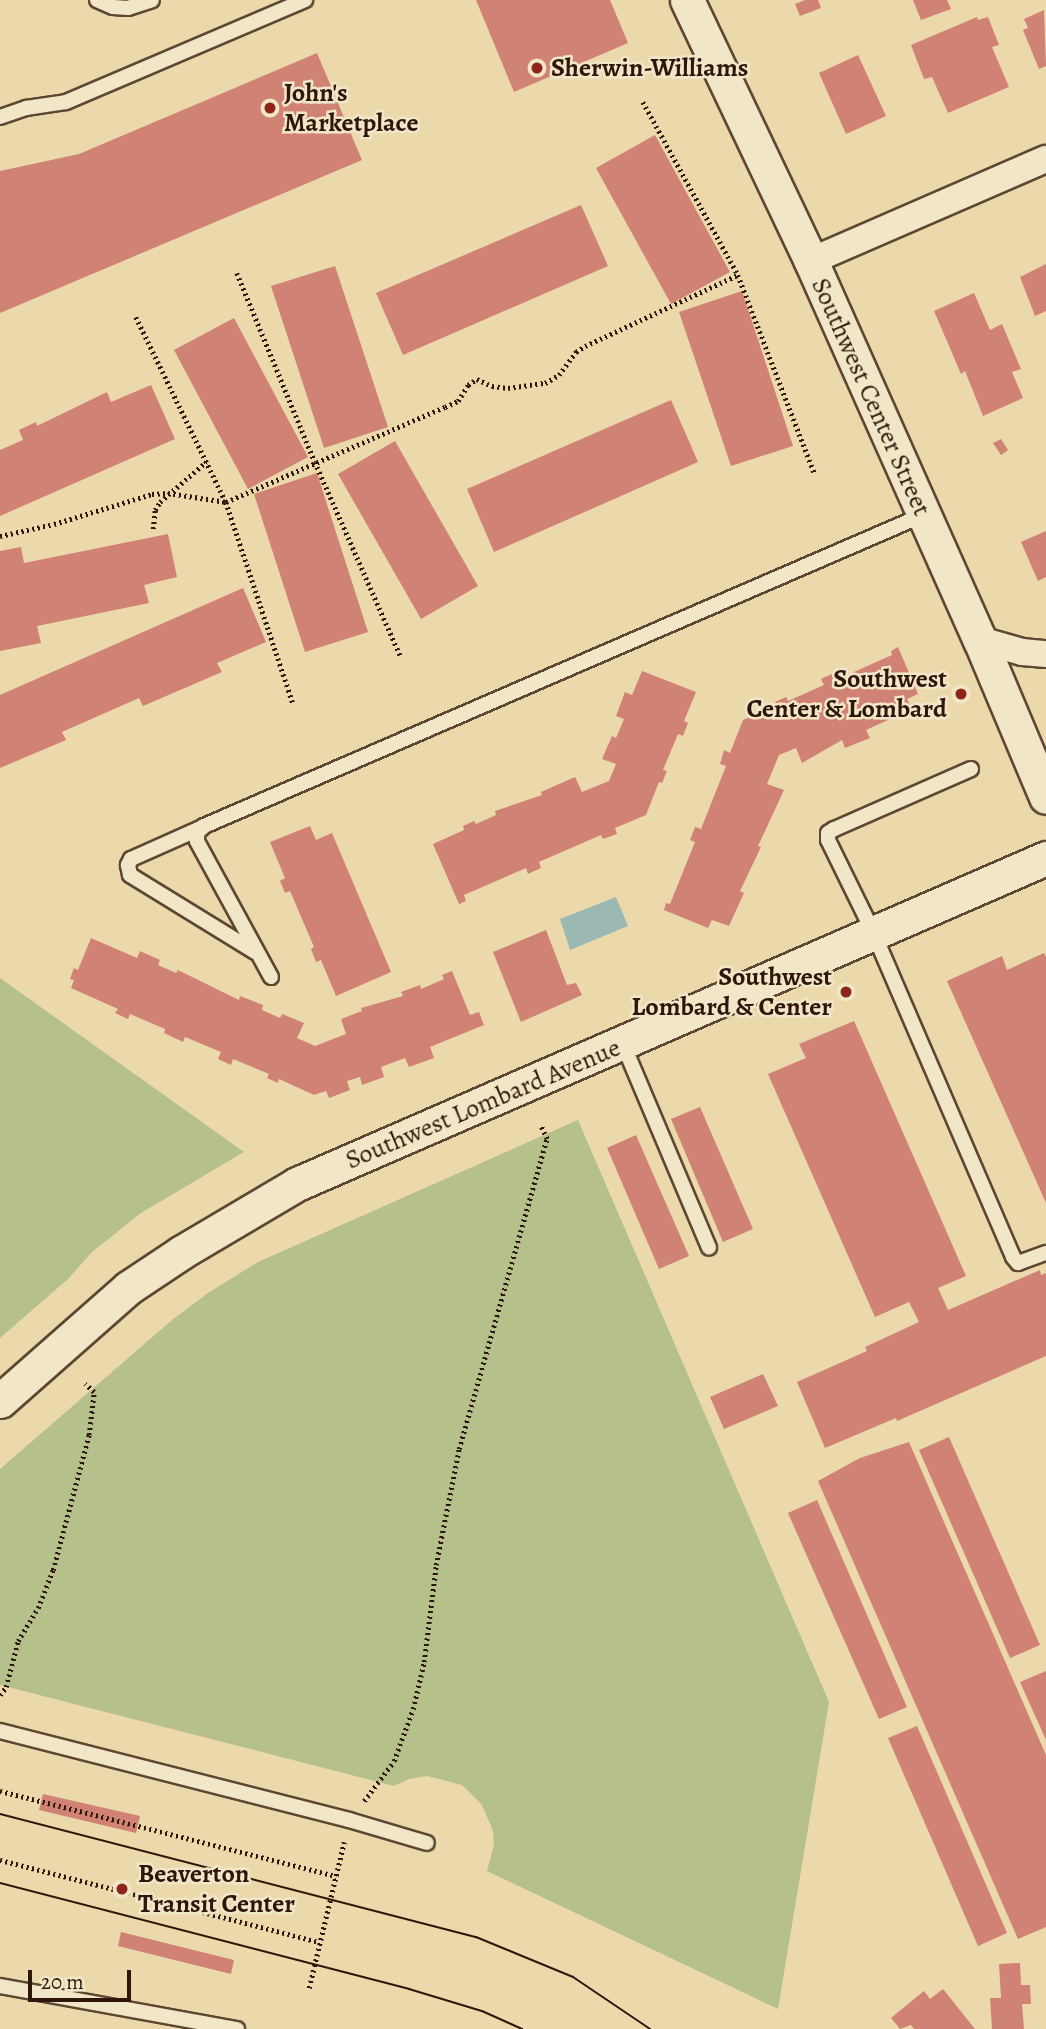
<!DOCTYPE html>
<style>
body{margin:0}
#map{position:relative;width:1046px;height:2029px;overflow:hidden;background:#ebd9ab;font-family:Alegreya,serif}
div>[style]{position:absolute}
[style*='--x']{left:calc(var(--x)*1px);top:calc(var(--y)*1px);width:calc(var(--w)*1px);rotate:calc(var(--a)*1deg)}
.green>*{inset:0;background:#b5c08b}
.water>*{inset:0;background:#9bb9b2}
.building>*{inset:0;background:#d08274}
.path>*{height:4.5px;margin-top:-2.25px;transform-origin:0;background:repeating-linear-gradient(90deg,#2f160a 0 2px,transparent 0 5.5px)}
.roads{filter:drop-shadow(2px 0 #5e4732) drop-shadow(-2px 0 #5e4732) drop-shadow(0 2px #5e4732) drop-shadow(0 -2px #5e4732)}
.service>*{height:14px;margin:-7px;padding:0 7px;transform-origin:7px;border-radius:7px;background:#f2e6c8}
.minor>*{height:26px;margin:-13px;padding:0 13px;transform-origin:13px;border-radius:13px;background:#f2e6c8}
.tertiary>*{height:33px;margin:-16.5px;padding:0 16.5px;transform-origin:16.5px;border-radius:16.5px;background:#f2e6c8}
.tram>*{height:2px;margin:-1px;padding:0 1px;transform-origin:1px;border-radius:1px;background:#2f160a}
.dots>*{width:19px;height:19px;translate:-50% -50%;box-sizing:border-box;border:4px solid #f2e6c8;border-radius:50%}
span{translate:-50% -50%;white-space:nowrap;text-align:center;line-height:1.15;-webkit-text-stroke:5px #f2e6c8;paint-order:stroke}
.poi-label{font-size:26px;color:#2f160a;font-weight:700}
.left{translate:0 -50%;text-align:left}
.right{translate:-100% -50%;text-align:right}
.street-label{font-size:26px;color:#2f160a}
.scale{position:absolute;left:28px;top:1970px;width:103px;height:32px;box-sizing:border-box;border:4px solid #2f160a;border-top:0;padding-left:9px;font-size:21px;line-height:24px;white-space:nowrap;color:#2f160a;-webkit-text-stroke:5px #f2e6c8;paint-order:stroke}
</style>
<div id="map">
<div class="green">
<div style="clip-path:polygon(0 978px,244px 1152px,141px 1213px,92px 1252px,68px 1279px,0 1338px)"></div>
<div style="clip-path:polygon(578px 1120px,829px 1702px,778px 2009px,487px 1871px,494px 1845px,493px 1831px,482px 1805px,462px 1785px,427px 1776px,409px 1779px,394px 1786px,0 1685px,0 1469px,172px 1320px,208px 1293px,258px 1262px)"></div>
</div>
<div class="water">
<div style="clip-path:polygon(616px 897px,628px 926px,570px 950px,560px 919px)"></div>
</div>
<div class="building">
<div style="clip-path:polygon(476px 0,610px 0,628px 43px,514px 92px)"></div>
<div style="clip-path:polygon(805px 0,818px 0,821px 8px,800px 16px,795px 4px)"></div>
<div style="clip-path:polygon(913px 0,947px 0,951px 9px,921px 20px)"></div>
<div style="clip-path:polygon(1044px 10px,1046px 66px,1039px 69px,1023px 30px,1028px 28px,1024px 19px)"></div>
<div style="clip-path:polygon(977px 17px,978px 20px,988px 17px,999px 45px,992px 47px,1009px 87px,948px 113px,932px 77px,924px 79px,911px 45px)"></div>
<div style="clip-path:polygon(317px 53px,362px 160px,0 313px,0 171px,79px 154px)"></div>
<div style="clip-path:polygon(858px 55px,886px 116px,846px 134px,819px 73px)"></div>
<div style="clip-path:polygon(655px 135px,730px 272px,671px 304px,596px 168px)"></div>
<div style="clip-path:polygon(581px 205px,608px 266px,403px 355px,376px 293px)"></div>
<div style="clip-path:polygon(1046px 264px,1046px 311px,1035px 316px,1020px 277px)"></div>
<div style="clip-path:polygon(335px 266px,388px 427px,324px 448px,271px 286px)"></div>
<div style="clip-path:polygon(742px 291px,793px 446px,731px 466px,679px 312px)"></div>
<div style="clip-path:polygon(974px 293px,990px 330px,1002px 324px,1021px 369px,1012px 372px,1023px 398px,983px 416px,965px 371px,961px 374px,934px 311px)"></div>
<div style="clip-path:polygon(234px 318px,308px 457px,248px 489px,174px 350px)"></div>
<div style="clip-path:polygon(151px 385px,175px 439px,0 516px,0 450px,23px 440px,19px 430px,36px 422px,37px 426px,107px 392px,111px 402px)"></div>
<div style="clip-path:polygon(671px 400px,698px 462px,494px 552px,467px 489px)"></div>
<div style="clip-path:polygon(1001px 439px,1008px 450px,1001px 455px,993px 443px)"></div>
<div style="clip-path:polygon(395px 441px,478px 586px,421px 619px,338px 474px)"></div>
<div style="clip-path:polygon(317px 473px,368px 632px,305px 652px,254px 494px)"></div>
<div style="clip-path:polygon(1046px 531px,1046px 577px,1038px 581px,1021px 542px)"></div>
<div style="clip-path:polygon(168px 534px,177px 577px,144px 585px,149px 603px,37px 626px,41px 643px,0 651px,0 551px,21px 547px,24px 563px)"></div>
<div style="clip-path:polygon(243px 588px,266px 642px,217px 663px,222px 672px,143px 706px,139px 698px,62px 732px,66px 740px,0 768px,0 695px)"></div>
<div style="clip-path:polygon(898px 647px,918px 694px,907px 699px,912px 709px,866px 730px,870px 738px,845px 748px,842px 740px,802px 763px,796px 748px,779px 755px,767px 784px,784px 790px,758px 846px,761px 847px,740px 891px,744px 893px,729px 926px,712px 920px,708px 928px,664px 910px,666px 903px,670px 904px,695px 842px,690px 840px,695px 827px,701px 829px,726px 766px,720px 764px,724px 750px,730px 753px,743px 720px,777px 705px,775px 702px,786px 697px,788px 701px,824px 685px,821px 679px,834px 673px,836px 680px,892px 655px,891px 651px)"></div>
<div style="clip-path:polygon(642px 671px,696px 692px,684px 721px,688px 723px,683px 736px,678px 734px,663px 770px,667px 771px,662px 783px,659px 782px,646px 815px,615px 828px,617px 834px,603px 839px,601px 835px,539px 862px,541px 868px,528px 874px,526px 868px,464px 895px,466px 901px,459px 904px,433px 844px,464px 830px,463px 826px,474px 821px,476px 824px,496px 815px,495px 811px,542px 795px,541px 792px,575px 777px,582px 792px,609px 781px,616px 764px,602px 759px,612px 736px,616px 738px,624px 719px,616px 716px,625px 692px,632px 695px)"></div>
<div style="clip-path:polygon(310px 826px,316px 840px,332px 833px,391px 972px,336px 996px,321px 960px,316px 962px,311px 949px,314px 947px,290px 891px,285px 893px,280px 881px,285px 878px,270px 842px)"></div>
<div style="clip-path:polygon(546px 930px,567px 985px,576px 983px,582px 995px,521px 1022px,493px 952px)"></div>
<div style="clip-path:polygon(91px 938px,137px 958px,140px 951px,160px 960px,158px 965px,176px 973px,178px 970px,239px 1000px,240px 996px,263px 1005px,262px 1010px,280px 1018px,282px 1014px,304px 1023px,297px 1038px,315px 1046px,346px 1034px,341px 1019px,362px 1011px,361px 1008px,403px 996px,401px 992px,420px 985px,421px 989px,444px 979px,442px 975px,452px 971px,470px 1015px,479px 1012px,484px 1025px,430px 1047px,434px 1058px,409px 1067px,405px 1058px,381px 1067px,384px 1077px,362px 1085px,360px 1077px,347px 1081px,350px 1090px,329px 1098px,326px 1091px,314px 1095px,279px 1079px,278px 1083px,267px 1078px,269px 1074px,233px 1059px,231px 1065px,218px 1059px,221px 1052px,185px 1037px,183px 1042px,164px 1033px,165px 1029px,130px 1014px,128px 1019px,115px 1013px,118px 1009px,71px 988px,74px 980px,70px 979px,74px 968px,78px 970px)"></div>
<div style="clip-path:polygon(1044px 953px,1046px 957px,1046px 1203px,947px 981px,1002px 956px,1007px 970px)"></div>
<div style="clip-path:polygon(854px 1021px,966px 1276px,938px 1288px,948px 1310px,1040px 1270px,1041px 1275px,1046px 1273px,1046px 1356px,897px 1421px,896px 1418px,825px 1448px,797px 1382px,867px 1351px,865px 1347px,919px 1322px,909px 1302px,875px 1317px,768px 1074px,806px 1058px,799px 1044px)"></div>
<div style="clip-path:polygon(700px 1107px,753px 1229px,723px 1242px,671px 1119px)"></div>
<div style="clip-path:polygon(636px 1135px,689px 1256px,659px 1269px,607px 1148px)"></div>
<div style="clip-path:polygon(763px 1374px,778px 1406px,724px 1429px,710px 1397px)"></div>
<div style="clip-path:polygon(949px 1437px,1040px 1645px,1010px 1658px,919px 1450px)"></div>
<div style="clip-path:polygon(909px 1442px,1046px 1755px,1046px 1927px,1018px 1939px,818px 1481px,860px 1458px)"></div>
<div style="clip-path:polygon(817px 1500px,907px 1707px,879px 1719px,788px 1513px)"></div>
<div style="clip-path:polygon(1046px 1671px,1046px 1740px,1020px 1682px)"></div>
<div style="clip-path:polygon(917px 1726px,1007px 1933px,978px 1946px,888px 1738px)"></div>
<div style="clip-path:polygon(43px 1794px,140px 1816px,136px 1833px,39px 1810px)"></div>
<div style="clip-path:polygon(121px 1932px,234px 1960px,231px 1974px,118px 1946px)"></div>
<div style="clip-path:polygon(1020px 1963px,1021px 1985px,1030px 1985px,1031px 2004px,1022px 2004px,1024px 2029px,992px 2029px,990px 1998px,1001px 1998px,999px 1964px)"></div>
<div style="clip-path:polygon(943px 1989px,975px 2029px,914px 2029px,911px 2025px,900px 2029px,891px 2018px,924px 1991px,930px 1999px)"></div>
</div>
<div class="path">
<div style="--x:643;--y:102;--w:197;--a:61.2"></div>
<div style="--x:738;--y:275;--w:214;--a:68.9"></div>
<div style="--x:237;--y:273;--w:204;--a:67.6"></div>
<div style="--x:315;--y:462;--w:211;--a:66.2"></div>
<div style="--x:136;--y:317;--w:206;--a:64.1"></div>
<div style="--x:226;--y:502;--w:212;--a:71.6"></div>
<div style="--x:153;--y:529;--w:19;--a:-84"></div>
<div style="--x:155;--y:510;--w:9;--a:-58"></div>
<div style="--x:160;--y:502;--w:61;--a:-41"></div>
<div style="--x:0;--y:536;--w:55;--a:-12.5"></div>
<div style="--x:54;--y:524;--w:102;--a:-17"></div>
<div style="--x:152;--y:494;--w:16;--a:-4"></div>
<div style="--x:168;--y:493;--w:59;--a:8.8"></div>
<div style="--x:226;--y:502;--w:239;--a:-23.5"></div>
<div style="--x:445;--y:407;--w:14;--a:-25"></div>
<div style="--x:458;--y:401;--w:19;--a:-58"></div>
<div style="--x:468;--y:385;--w:11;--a:-34"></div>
<div style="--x:477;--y:379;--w:17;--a:25"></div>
<div style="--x:492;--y:386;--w:16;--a:7"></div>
<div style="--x:508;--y:388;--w:37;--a:-8"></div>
<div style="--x:545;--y:383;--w:16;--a:-30"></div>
<div style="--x:559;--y:375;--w:29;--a:-54"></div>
<div style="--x:576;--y:352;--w:11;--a:-34"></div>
<div style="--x:585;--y:346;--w:169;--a:-24.9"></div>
<div style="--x:0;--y:1695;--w:10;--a:-53"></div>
<div style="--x:6;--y:1687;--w:48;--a:-75.4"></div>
<div style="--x:18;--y:1641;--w:39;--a:-59"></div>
<div style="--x:38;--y:1608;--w:41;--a:-68.5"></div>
<div style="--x:53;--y:1570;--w:140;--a:-75.1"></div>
<div style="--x:89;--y:1435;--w:43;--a:-83.4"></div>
<div style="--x:94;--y:1392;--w:12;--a:-138"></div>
<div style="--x:0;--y:1791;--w:347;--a:14.2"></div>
<div style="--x:364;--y:1801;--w:50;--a:-53.1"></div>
<div style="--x:394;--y:1761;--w:55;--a:-69.9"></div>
<div style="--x:413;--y:1709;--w:48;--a:-76.8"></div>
<div style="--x:424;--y:1662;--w:98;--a:-82.9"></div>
<div style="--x:436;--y:1565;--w:118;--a:-78.8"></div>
<div style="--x:459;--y:1449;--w:322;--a:-74.2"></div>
<div style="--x:547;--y:1139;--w:14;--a:-115"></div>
<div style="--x:0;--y:1860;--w:330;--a:14.4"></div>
<div style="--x:309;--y:1988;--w:150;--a:-76.5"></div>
</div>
<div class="roads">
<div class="service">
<div style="--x:97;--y:0;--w:17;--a:24"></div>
<div style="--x:113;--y:7;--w:15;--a:4"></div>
<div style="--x:128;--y:8;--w:25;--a:-18"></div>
<div style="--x:0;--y:117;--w:28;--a:-19"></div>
<div style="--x:26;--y:108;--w:40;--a:-8.5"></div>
<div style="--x:66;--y:102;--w:260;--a:-23.1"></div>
<div style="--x:971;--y:769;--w:150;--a:156.3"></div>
<div style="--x:834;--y:829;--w:7;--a:146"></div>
<div style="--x:828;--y:833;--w:7;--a:90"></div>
<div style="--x:828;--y:840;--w:105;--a:63.9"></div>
<div style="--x:874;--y:934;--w:352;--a:66.7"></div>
<div style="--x:1013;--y:1257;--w:8;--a:50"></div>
<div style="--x:1018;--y:1263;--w:30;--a:-20"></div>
<div style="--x:203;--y:827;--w:79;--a:156"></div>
<div style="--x:131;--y:859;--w:7;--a:117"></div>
<div style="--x:128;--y:865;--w:10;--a:79"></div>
<div style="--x:130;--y:875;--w:147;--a:31.6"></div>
<div style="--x:271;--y:977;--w:155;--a:-118.6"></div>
<div style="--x:197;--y:841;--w:8;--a:-90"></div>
<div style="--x:197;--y:833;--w:10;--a:-45"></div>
<div style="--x:204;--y:826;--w:783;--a:-23.39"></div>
<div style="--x:623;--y:1044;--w:221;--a:67.1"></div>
<div style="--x:0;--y:1731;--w:360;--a:14.3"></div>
<div style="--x:349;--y:1820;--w:81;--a:16.4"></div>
<div style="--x:0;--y:1986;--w:241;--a:10.3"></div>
</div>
<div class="minor">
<div style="--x:811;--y:261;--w:256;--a:-23.5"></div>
<div style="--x:980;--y:640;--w:44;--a:15.9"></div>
<div style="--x:1022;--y:652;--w:24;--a:5"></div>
</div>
<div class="tertiary">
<div style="--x:687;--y:0;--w:289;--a:64.6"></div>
<div style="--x:811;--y:261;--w:415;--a:66"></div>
<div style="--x:980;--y:640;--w:170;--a:67.2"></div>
<div style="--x:0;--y:1401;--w:171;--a:-41.4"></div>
<div style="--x:128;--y:1288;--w:65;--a:-33.7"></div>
<div style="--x:182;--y:1252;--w:134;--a:-30.6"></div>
<div style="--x:297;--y:1184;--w:817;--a:-23.52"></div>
</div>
</div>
<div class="tram">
<div style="--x:0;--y:1814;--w:492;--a:14.5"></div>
<div style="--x:476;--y:1937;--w:105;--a:22.4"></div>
<div style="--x:573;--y:1977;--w:93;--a:34"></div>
<div style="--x:0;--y:1883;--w:423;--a:14.5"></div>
<div style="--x:409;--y:1989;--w:76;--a:16.8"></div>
<div style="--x:482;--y:2011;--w:44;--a:24.2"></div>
</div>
<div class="dots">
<div style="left:537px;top:68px;background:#8f2418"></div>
<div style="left:270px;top:108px;background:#8f2418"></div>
<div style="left:961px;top:694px;background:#8f2418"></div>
<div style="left:846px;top:992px;background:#8f2418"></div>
<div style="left:122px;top:1889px;background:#8f2418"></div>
</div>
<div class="poi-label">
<span class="left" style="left:551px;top:68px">Sherwin-Williams</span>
<span class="left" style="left:284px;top:108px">John's<br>Marketplace</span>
<span class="right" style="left:947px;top:694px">Southwest<br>Center &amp; Lombard</span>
<span class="right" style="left:832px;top:992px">Southwest<br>Lombard &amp; Center</span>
<span class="left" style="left:138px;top:1889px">Beaverton<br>Transit Center</span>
</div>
<div class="street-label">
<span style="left:871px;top:397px;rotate:66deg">Southwest Center Street</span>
<span style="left:483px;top:1104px;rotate:-23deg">Southwest Lombard Avenue</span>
</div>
<div class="scale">20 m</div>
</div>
